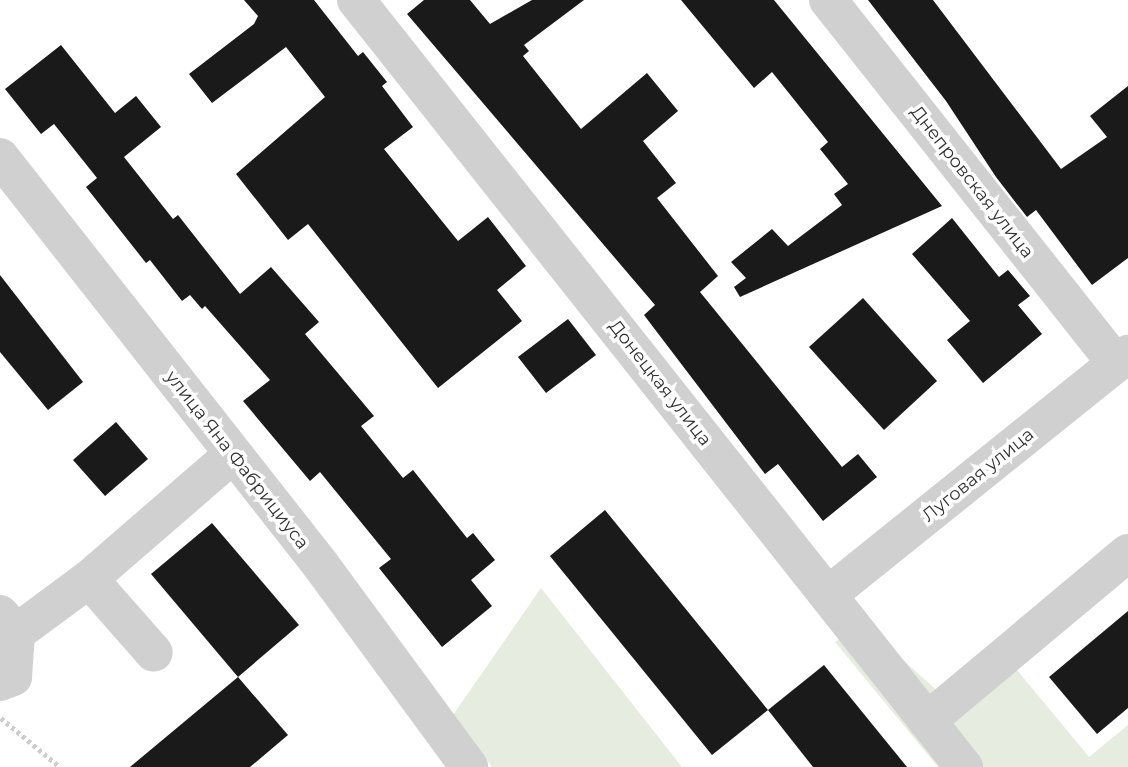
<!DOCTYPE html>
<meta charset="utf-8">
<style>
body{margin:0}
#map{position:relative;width:1128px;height:767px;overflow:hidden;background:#fff;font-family:Montserrat,sans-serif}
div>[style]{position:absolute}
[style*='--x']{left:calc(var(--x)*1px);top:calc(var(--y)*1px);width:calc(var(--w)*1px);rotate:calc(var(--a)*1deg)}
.green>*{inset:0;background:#e6ecdf}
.building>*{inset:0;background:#1a1a1a}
.path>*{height:4.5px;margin-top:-2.25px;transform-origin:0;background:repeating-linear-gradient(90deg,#cdcdcd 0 3.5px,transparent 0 7px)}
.minor>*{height:38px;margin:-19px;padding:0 19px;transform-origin:19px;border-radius:19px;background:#d0d0d0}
span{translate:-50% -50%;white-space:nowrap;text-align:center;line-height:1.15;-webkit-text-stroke:7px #fff;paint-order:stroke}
.street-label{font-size:18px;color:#333}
</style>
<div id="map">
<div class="green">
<div style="clip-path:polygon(541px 588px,682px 767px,492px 767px,453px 715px)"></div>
<div style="clip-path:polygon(861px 622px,963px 714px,1017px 670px,1089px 757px,1128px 725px,1128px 767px,938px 767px,835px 642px)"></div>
</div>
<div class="building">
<div style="clip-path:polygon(244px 0,314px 0,358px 56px,363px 52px,387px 82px,382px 86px,413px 127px,384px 149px,458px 241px,488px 217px,526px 266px,497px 290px,522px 321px,438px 388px,308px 224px,288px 240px,236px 174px,325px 97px,286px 47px,212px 103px,189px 74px,254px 24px,258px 16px)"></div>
<div style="clip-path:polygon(424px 0,470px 0,490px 24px,532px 0,584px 0,524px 45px,529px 51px,523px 56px,581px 129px,647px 73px,678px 111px,643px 141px,676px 183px,657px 198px,718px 276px,700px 292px,842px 467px,858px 454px,877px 477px,823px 521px,778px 464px,765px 474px,644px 315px,655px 305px,407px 14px)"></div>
<div style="clip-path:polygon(681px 0,774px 0,942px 206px,740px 297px,734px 287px,746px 278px,731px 262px,772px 229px,788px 246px,842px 205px,834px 194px,848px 184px,820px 149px,828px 142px,772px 72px,754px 88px)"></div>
<div style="clip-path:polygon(868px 0,933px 0,1061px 169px,1107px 137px,1090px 116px,1128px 86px,1128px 258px,1092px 285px,1036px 210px,1027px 217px,996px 177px,946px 101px)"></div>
<div style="clip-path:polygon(61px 45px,115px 113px,136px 96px,161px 127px,124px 157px,173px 219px,178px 215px,240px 294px,271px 267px,319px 322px,305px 334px,374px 416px,361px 426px,403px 478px,413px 470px,467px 538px,473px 533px,495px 560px,471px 580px,492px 606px,442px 647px,379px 568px,391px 559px,320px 472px,310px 481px,243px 401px,270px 380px,205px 306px,202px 309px,190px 295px,182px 301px,150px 260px,146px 263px,86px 187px,97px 178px,54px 124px,41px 134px,5px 89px)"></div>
<div style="clip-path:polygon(952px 218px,999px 277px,1008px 270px,1030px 296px,1018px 305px,1042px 334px,983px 383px,947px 340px,970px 321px,912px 254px)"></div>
<div style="clip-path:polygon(0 275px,83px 382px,48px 410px,0 352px)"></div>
<div style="clip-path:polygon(863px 298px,937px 381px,884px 430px,809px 347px)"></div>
<div style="clip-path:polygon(568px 319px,596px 355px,546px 393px,518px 357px)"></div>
<div style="clip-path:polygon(116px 422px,148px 459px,105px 496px,73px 460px)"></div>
<div style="clip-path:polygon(605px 510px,768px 710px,712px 755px,550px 556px)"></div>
<div style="clip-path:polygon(212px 523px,299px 625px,238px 677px,151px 574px)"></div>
<div style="clip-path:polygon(1128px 611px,1128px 708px,1097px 734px,1049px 677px)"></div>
<div style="clip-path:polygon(824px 665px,907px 767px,813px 767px,768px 710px)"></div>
<div style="clip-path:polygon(238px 677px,288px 735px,250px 767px,130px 767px)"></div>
</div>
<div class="path">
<div style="--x:1;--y:718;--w:77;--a:39.7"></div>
</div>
<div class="minor">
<div style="--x:356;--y:0;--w:979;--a:51.6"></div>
<div style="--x:828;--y:0;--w:464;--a:51.6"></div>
<div style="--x:0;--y:157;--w:518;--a:51.82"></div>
<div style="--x:320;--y:564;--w:252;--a:53.7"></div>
<div style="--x:89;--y:579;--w:98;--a:48.7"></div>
<div style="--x:828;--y:595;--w:385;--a:-38.8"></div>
<div style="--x:0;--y:614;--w:25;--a:50"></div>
<div style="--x:16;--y:633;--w:91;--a:-36.5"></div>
<div style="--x:89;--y:579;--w:189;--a:-40.9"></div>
<div style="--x:0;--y:682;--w:14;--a:-21"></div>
<div style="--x:13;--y:677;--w:44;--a:-86.1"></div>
<div style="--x:927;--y:721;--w:262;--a:-39.9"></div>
</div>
<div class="street-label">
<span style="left:972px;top:182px;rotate:52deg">Днепровская улица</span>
<span style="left:660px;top:383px;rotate:52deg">Донецкая улица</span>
<span style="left:237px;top:460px;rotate:52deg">улица Яна Фабрициуса</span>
<span style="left:978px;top:475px;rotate:-39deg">Луговая улица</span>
</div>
</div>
